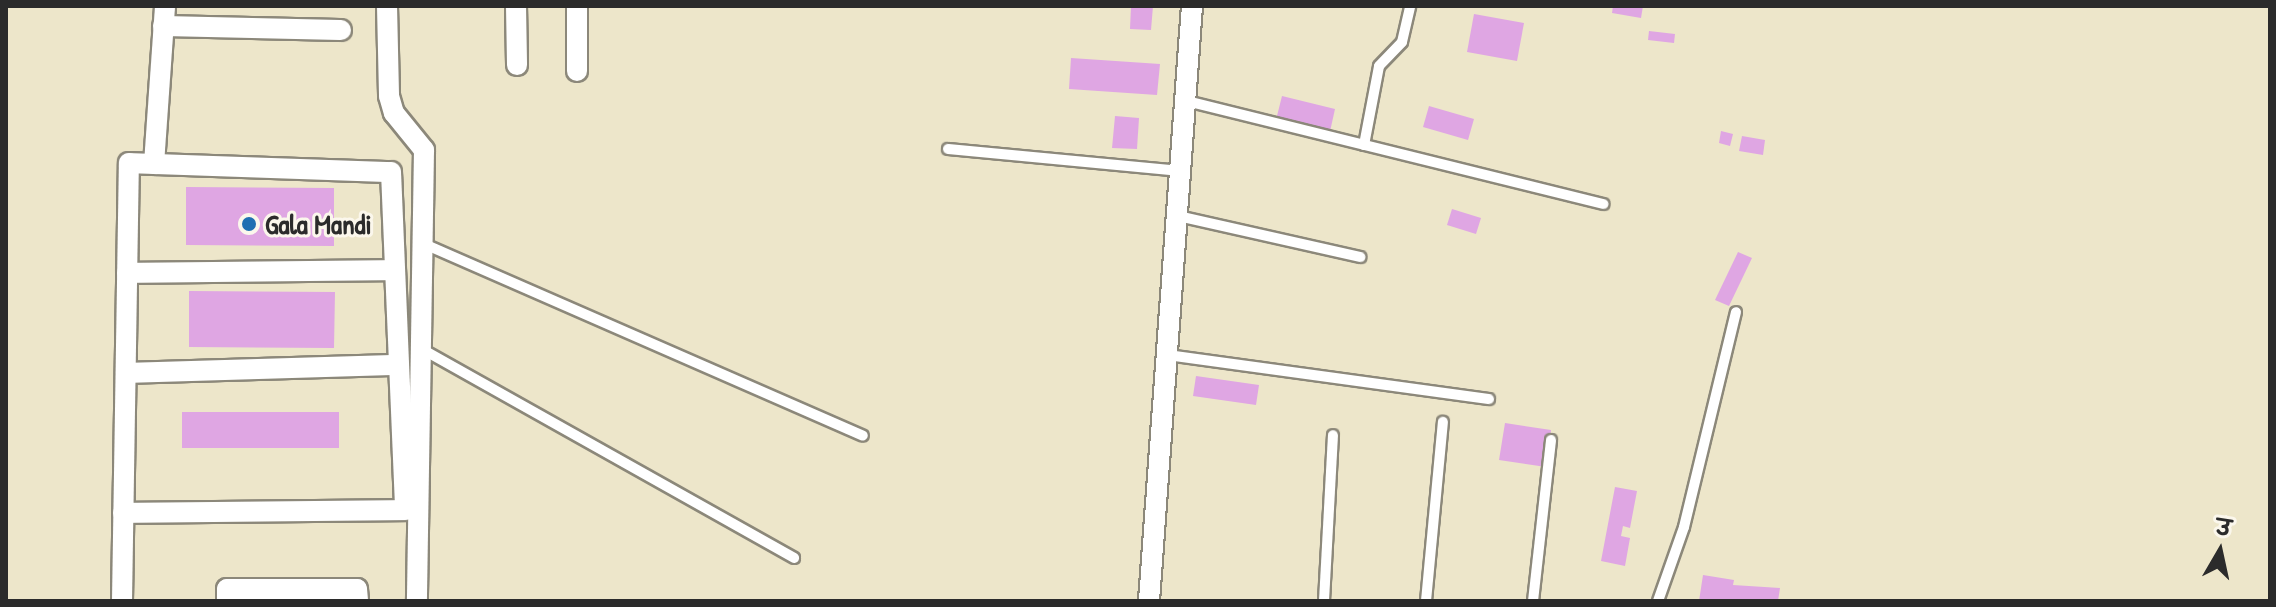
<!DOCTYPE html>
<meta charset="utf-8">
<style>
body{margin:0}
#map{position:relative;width:2276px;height:607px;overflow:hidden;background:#ede6ca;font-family:"Patrick Hand","Playpen Sans Deva",sans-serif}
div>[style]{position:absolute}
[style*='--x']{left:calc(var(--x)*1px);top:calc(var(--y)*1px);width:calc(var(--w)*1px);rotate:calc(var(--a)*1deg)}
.building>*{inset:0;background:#dfa6e3}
.roads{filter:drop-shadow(2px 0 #8c887a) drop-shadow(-2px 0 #8c887a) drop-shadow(0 2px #8c887a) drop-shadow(0 -2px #8c887a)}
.lane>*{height:10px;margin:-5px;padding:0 5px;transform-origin:5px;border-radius:5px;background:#fff}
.street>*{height:20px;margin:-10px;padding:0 10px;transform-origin:10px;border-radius:10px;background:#fff}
.dots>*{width:22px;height:22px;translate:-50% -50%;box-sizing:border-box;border:4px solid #fbf7ec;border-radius:50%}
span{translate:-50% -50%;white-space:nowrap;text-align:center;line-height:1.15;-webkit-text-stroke:6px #fbf7ec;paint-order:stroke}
.poi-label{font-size:28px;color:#2b2b2b;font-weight:700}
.left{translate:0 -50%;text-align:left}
.frame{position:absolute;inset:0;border:8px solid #2b2b2b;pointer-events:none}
.north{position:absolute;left:2180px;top:511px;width:80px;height:80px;-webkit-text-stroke:6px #fbf7ec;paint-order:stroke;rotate:9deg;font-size:22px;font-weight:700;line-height:32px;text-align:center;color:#2b2b2b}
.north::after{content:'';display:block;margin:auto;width:28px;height:36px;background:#2b2b2b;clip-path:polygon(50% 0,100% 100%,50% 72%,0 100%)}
</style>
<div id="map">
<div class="building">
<div style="clip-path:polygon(1131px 6px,1153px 6px,1151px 30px,1130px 29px)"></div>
<div style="clip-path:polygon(1613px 6px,1643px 6px,1641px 18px,1612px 13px)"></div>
<div style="clip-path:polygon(1474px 14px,1524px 23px,1517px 61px,1467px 52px)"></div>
<div style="clip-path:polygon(1649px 31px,1675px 34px,1674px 43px,1648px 40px)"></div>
<div style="clip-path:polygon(1071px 58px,1160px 64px,1157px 95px,1069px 89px)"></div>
<div style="clip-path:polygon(1282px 96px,1335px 109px,1329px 136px,1276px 120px)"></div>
<div style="clip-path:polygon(1429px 106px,1474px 119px,1468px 140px,1423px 127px)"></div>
<div style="clip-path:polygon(1115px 116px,1139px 118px,1137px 149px,1112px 148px)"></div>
<div style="clip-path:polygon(1721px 131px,1733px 134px,1730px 146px,1719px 143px)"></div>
<div style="clip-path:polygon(1742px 136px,1765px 140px,1763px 155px,1739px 151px)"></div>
<div style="clip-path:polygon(186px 187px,334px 188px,334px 246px,186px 245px)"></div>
<div style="clip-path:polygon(1452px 209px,1481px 218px,1476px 234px,1447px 225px)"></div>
<div style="clip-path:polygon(1738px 252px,1752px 258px,1729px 306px,1715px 300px)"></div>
<div style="clip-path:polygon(189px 291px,335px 292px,334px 348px,189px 347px)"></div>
<div style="clip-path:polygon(1196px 376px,1259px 385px,1256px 405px,1193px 396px)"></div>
<div style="clip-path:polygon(182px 412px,339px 412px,339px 448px,182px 448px)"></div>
<div style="clip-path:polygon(1505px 423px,1551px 430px,1546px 467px,1499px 460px)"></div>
<div style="clip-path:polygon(1615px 487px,1637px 491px,1630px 528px,1623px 526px,1621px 536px,1630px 538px,1625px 566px,1601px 561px)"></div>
<div style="clip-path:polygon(1703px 575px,1734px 580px,1733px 585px,1780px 588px,1778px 601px,1699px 601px)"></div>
</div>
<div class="roads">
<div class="lane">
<div style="--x:1187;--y:101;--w:429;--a:13.9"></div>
<div style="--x:1364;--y:145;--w:80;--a:-79.2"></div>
<div style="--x:1379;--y:66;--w:33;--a:-46"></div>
<div style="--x:1402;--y:42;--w:37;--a:-77"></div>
<div style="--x:948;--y:149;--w:234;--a:5.4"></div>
<div style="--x:1178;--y:216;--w:187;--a:12.7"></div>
<div style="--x:422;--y:243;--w:481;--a:23.6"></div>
<div style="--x:420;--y:348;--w:429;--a:29.3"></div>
<div style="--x:1167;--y:355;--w:325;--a:7.8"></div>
<div style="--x:1324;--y:601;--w:166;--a:-86.9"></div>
<div style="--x:1426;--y:601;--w:180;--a:-84.6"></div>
<div style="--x:1533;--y:601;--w:162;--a:-83.6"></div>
<div style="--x:1658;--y:601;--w:78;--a:-70.6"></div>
<div style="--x:1684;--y:527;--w:221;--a:-76.4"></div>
</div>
<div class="street">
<div style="--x:387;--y:6;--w:90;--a:88.7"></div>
<div style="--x:389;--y:96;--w:18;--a:74"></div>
<div style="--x:394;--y:113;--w:48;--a:51"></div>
<div style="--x:424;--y:150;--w:451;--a:90.9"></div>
<div style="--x:516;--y:6;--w:59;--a:89"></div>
<div style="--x:577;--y:6;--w:65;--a:90"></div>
<div style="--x:163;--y:26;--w:178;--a:1.3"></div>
<div style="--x:154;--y:164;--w:158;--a:-86"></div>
<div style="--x:127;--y:273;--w:268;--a:-0.6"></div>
<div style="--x:126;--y:373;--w:273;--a:-1.7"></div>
<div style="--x:122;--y:601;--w:438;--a:-89.1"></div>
<div style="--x:129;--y:163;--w:262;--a:2"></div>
<div style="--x:391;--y:172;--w:338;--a:87.6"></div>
<div style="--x:405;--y:510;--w:282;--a:179.4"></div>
<div style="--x:227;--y:601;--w:12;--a:-90"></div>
<div style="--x:227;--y:589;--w:130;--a:0"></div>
<div style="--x:357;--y:589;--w:12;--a:85"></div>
<div style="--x:1149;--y:601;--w:597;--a:-85.87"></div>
</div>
</div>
<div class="dots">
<div style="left:249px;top:224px;background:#1f6fb2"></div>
</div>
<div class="poi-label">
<span class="left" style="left:265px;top:224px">Gala Mandi</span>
</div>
<div class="frame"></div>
<div class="north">उ</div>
</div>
